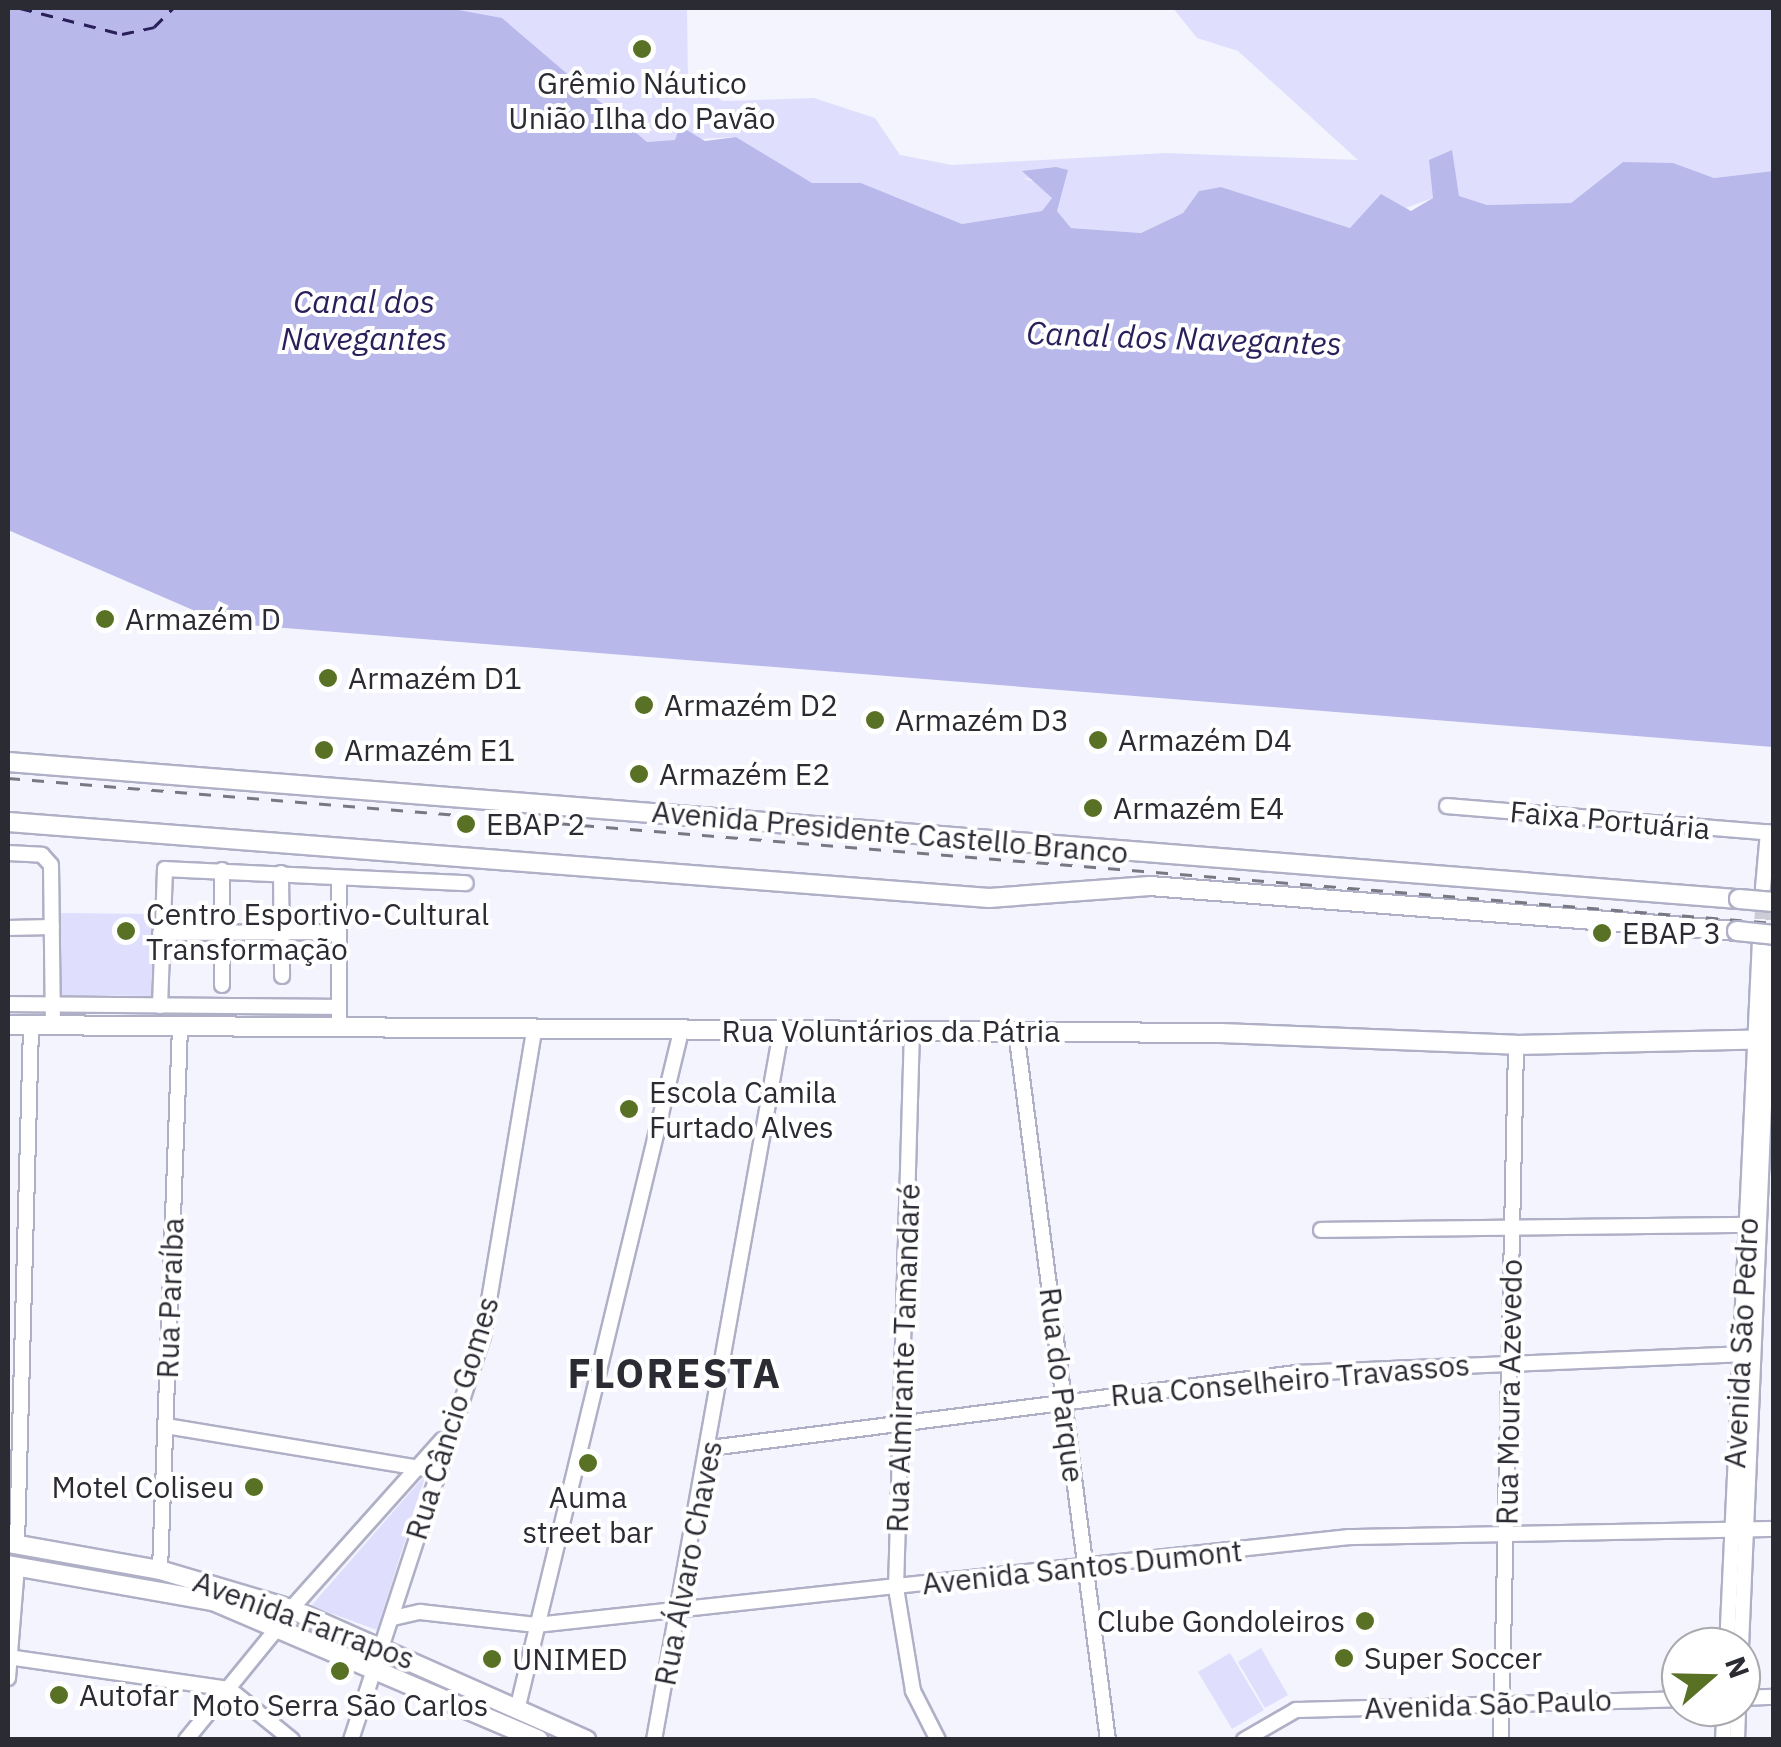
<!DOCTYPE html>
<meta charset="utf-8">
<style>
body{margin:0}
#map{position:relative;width:1781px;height:1747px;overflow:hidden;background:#f4f4fe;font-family:"IBM Plex Sans",sans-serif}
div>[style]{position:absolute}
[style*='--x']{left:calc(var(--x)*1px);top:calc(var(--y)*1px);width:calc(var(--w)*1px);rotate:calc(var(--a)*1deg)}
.green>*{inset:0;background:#dfdffd}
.water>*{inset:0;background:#b8b8eb}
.ferry>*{height:2.5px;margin-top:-1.25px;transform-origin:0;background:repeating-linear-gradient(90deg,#281f5b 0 12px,transparent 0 22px)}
.minor-tunnel>*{height:14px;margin-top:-7px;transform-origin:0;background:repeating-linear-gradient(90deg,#ccccd6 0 14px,transparent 0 21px)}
.roads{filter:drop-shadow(2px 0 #afafc6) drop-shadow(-2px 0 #afafc6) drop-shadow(0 2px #afafc6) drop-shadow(0 -2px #afafc6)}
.minor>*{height:14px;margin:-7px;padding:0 7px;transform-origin:7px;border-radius:7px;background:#fff}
.major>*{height:18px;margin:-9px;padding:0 9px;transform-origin:9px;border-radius:9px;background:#fff}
.rail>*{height:2.5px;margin-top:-1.25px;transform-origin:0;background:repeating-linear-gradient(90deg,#787882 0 12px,transparent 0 24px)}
.bridges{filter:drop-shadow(2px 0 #afafc6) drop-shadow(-2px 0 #afafc6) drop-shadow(0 2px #afafc6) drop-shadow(0 -2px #afafc6)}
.major-bridge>*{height:18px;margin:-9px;padding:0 9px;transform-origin:9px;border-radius:9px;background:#fff}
.dots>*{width:28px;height:28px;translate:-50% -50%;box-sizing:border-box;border:5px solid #fff;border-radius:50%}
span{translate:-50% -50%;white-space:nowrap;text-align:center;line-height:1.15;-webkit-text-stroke:8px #fff;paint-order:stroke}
.poi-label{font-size:30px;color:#2b2b34}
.left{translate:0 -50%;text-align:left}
.right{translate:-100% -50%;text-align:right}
.street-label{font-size:30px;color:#2b2b34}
.water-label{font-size:32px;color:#281f5b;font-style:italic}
.district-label{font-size:40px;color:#2b2b34;font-weight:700;letter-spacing:2.5px}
.frame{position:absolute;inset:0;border:10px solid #2b2b34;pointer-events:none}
.north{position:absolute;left:1661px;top:1627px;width:100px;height:100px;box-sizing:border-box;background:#fff;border:2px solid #aaaaae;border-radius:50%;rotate:70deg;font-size:28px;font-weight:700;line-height:40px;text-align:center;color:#2b2b34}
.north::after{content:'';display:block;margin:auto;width:35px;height:45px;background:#587124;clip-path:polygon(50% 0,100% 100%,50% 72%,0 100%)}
</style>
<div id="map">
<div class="green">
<div style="clip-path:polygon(448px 8px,687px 8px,688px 80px,723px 101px,814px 98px,875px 118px,900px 155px,952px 165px,1165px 153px,1358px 160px,1238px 51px,1197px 38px,1173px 8px,1773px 8px,1773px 171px,1714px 178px,1673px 164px,1623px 162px,1571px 203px,1487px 205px,1459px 197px,1451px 151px,1433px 198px,1350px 228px,1221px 187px,1199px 191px,1183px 213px,1141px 233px,1071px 228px,1057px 211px,1059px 182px,1022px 178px,1044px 184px,1052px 198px,1042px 211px,962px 224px,861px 183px,812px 184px,736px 137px,647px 142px,502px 19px)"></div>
<div style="clip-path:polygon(60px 913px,154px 914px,153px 996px,60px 995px)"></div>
<div style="clip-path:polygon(426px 1474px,377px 1630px,311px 1606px)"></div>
<div style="clip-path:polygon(1261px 1648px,1288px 1695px,1265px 1708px,1238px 1662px)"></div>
<div style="clip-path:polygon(1230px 1653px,1264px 1710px,1232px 1729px,1198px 1672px)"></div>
</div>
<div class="water">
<div style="clip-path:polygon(8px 8px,448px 8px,502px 18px,647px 142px,675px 140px,680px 126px,705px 141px,736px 137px,812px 183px,861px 183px,962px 224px,1042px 211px,1052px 198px,1022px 171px,1056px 167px,1068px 170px,1057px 211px,1071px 228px,1141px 233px,1183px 213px,1199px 191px,1221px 187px,1350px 228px,1381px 194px,1411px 211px,1433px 198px,1429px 160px,1452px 150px,1459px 196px,1487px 205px,1571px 203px,1623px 162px,1673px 163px,1714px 178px,1773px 171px,1773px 747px,223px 623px,8px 530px)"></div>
</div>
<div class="ferry">
<div style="--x:20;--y:8;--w:105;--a:14.3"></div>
<div style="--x:122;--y:34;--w:33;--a:-12"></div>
<div style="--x:154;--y:27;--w:27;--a:-45"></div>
</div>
<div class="minor-tunnel">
<div style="--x:1760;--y:940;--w:45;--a:-86.2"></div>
<div style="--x:1771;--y:941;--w:51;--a:-86.6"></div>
</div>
<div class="roads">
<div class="minor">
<div style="--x:1447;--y:806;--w:328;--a:4.7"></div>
<div style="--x:8;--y:853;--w:34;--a:3"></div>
<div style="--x:42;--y:855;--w:13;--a:48"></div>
<div style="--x:51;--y:865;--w:161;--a:89.3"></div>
<div style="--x:222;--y:870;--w:115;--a:90"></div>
<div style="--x:281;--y:873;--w:103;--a:89.4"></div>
<div style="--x:1763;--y:888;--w:56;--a:-84.9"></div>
<div style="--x:8;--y:928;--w:44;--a:-1.3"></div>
<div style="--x:160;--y:933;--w:179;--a:-0.3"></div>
<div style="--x:8;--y:1004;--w:331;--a:0.5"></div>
<div style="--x:160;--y:1006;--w:137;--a:-87.9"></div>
<div style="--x:165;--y:869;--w:301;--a:2.7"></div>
<div style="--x:339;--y:1026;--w:148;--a:-90"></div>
<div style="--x:912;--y:1030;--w:558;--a:91.64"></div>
<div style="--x:896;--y:1588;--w:104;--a:80.6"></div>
<div style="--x:913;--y:1691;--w:55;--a:63"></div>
<div style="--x:1016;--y:1031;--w:715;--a:82.61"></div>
<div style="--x:1321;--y:1230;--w:425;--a:-0.7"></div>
<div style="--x:166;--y:1426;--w:275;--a:9.4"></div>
<div style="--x:710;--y:1448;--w:591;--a:-7.29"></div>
<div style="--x:1296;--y:1373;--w:456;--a:-2.4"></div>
<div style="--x:17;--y:1544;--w:518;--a:-88.45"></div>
<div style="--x:160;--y:1570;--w:544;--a:-87.89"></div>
<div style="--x:291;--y:1609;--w:227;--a:-48.2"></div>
<div style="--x:393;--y:1618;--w:28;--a:-13"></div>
<div style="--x:420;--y:1612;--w:117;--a:6.4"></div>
<div style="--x:536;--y:1625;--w:818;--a:-6.18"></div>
<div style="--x:1349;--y:1537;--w:425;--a:-1.1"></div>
<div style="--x:1727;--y:1647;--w:708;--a:-87.33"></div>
<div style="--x:1741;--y:1647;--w:707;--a:-87.57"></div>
<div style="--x:8;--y:1657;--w:223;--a:8.2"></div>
<div style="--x:229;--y:1689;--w:81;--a:39"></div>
<div style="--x:8;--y:1678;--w:112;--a:-85.4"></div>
<div style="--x:1741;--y:1698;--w:33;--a:-2"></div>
<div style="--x:518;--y:1706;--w:694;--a:-76.42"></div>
<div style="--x:186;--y:1740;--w:146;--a:-50.8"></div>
<div style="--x:351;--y:1740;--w:425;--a:-71.9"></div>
<div style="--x:483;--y:1336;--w:309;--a:-80.5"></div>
<div style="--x:654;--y:1740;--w:720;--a:-79.84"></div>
<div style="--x:1244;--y:1740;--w:60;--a:-30"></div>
<div style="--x:1296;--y:1710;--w:385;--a:-1.6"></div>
<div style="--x:1501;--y:1740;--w:695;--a:-88.76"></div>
<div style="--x:1723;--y:1740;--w:33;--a:-87"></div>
<div style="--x:1737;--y:1740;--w:33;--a:-88"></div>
</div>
<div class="major">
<div style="--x:8;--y:762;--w:1736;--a:4.53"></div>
<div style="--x:8;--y:822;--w:984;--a:4.43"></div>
<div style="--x:989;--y:898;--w:161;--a:-4.3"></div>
<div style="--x:1150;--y:886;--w:589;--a:4.38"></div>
<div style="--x:8;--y:1025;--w:1213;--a:0.38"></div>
<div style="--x:1221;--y:1033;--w:295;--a:2.3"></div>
<div style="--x:1516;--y:1045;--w:258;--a:-1.3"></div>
<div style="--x:8;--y:1543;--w:154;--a:10.1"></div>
<div style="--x:160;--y:1570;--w:137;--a:16.6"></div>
<div style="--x:291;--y:1609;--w:323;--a:23.9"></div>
<div style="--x:8;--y:1565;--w:208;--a:10"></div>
<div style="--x:213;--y:1601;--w:354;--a:23.1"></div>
</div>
</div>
<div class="rail">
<div style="--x:8;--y:778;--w:1772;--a:4.69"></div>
</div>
<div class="bridges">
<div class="major-bridge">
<div style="--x:1739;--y:899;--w:35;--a:5"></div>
<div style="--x:1737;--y:931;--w:37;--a:6"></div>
</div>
</div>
<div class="dots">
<div style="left:642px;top:49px;background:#587124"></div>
<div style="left:105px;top:619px;background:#587124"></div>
<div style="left:328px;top:678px;background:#587124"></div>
<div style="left:644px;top:705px;background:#587124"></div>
<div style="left:875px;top:720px;background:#587124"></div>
<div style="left:1098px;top:740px;background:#587124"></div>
<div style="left:324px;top:750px;background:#587124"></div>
<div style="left:639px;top:774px;background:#587124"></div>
<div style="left:1093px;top:808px;background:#587124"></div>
<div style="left:466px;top:824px;background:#587124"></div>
<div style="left:126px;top:931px;background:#587124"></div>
<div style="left:1602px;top:933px;background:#587124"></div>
<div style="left:629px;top:1109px;background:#587124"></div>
<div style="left:588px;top:1463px;background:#587124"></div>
<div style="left:254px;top:1487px;background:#587124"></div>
<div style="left:1365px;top:1621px;background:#587124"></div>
<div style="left:1344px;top:1658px;background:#587124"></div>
<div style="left:492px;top:1659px;background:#587124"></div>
<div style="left:340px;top:1671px;background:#587124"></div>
<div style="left:59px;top:1695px;background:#587124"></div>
</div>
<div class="poi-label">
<span style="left:642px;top:100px">Grêmio Náutico<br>União Ilha do Pavão</span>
<span class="left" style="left:125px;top:619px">Armazém D</span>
<span class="left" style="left:348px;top:678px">Armazém D1</span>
<span class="left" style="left:664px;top:705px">Armazém D2</span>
<span class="left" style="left:895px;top:720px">Armazém D3</span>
<span class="left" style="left:1118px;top:740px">Armazém D4</span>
<span class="left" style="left:344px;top:750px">Armazém E1</span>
<span class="left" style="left:659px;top:774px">Armazém E2</span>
<span class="left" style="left:1113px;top:808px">Armazém E4</span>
<span class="left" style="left:486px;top:824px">EBAP 2</span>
<span class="left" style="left:146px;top:931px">Centro Esportivo-Cultural<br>Transformação</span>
<span class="left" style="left:1622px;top:933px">EBAP 3</span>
<span class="left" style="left:649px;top:1109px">Escola Camila<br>Furtado Alves</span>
<span class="right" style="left:234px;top:1487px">Motel Coliseu</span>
<span style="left:588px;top:1514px">Auma<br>street bar</span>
<span class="right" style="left:1345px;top:1621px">Clube Gondoleiros</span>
<span class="left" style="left:1364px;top:1658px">Super Soccer</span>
<span class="left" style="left:512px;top:1659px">UNIMED</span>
<span class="left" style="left:79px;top:1695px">Autofar</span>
<span style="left:340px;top:1705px">Moto Serra São Carlos</span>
</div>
<div class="street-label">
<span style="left:1610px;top:820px;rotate:5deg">Faixa Portuária</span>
<span style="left:890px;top:832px;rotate:5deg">Avenida Presidente Castello Branco</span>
<span style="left:891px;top:1031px">Rua Voluntários da Pátria</span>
<span style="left:170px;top:1298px;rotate:-88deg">Rua Paraíba</span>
<span style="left:1741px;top:1343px;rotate:-87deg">Avenida São Pedro</span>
<span style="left:903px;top:1358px;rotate:-88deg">Rua Almirante Tamandaré</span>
<span style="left:1290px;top:1380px;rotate:-5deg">Rua Conselheiro Travassos</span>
<span style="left:1062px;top:1385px;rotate:83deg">Rua do Parque</span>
<span style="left:1509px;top:1392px;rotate:-89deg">Rua Moura Azevedo</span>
<span style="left:452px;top:1418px;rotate:-73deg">Rua Câncio Gomes</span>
<span style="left:688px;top:1563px;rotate:-79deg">Rua Álvaro Chaves</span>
<span style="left:1082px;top:1567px;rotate:-6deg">Avenida Santos Dumont</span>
<span style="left:304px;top:1620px;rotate:20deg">Avenida Farrapos</span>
<span style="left:1488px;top:1704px;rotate:-2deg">Avenida São Paulo</span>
</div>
<div class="water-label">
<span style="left:364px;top:320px">Canal dos<br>Navegantes</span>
<span style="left:1184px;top:338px;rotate:2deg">Canal dos Navegantes</span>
</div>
<div class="district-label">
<span style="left:675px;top:1373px">FLORESTA</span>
</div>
<div class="frame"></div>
<div class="north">N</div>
</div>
